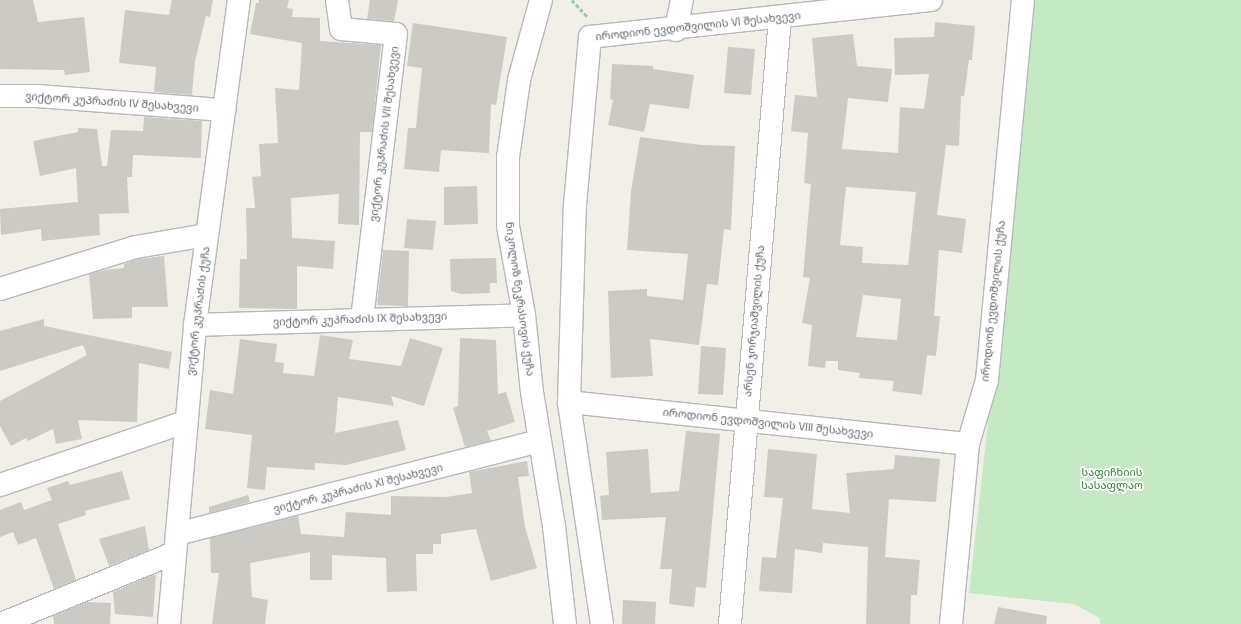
<!DOCTYPE html>
<meta charset="utf-8">
<style>
body{margin:0}
#map{position:relative;width:1241px;height:624px;overflow:hidden;background:#f1efe8;font-family:"Space Grotesk","Noto Sans Georgian",sans-serif}
div>[style]{position:absolute}
[style*='--x']{left:calc(var(--x)*1px);top:calc(var(--y)*1px);width:calc(var(--w)*1px);rotate:calc(var(--a)*1deg)}
.green>*{inset:0;background:#c5e8c5}
.building>*{inset:0;background:#cccac5}
.path>*{height:2.5px;margin-top:-1.25px;transform-origin:0;background:repeating-linear-gradient(90deg,#9cc7a9 0 4px,transparent 0 6px)}
.roads{filter:drop-shadow(1px 0 #b5b8bc) drop-shadow(-1px 0 #b5b8bc) drop-shadow(0 1px #b5b8bc) drop-shadow(0 -1px #b5b8bc)}
.minor>*{height:22px;margin:-11px;padding:0 11px;transform-origin:11px;border-radius:11px;background:#fff}
span{translate:-50% -50%;white-space:nowrap;text-align:center;line-height:1.15;-webkit-text-stroke:3.5px #fff;paint-order:stroke}
.street-label{font-size:11px;color:#5f6368}
.park-label{font-size:11px;color:#348238}
</style>
<div id="map">
<div class="green">
<div style="clip-path:polygon(1035px 0,1241px 0,1241px 624px,1100px 624px,1100px 618px,1074px 604px,969px 593px)"></div>
</div>
<div class="building">
<div style="clip-path:polygon(0 0,33px 0,38px 22px,84px 17px,90px 72px,65px 75px,64px 70px,0 69px)"></div>
<div style="clip-path:polygon(172px 0,213px 0,210px 17px,206px 16px,195px 61px,192px 95px,154px 92px,156px 67px,119px 63px,125px 10px,169px 15px)"></div>
<div style="clip-path:polygon(259px 0,289px 0,287px 8px,293px 9px,292px 17px,320px 18px,320px 41px,381px 45px,372px 132px,360px 132px,359px 225px,338px 224px,339px 194px,291px 198px,292px 238px,335px 241px,333px 269px,297px 266px,297px 309px,239px 308px,240px 259px,247px 259px,246px 208px,255px 208px,252px 177px,261px 176px,259px 144px,278px 143px,275px 88px,299px 90px,302px 43px,250px 34px,256px 3px,259px 3px)"></div>
<div style="clip-path:polygon(370px 0,398px 0,394px 21px,367px 19px)"></div>
<div style="clip-path:polygon(evenodd,935px 22px,975px 26px,972px 60px,969px 60px,964px 96px,961px 96px,959px 146px,946px 145px,937px 215px,966px 219px,962px 253px,939px 250px,934px 316px,940px 316px,936px 356px,927px 355px,922px 395px,892px 391px,894px 381px,859px 378px,860px 373px,838px 370px,838px 361px,826px 361px,825px 368px,808px 366px,812px 325px,802px 323px,810px 278px,803px 277px,811px 184px,804px 183px,808px 133px,791px 131px,795px 95px,817px 97px,812px 38px,853px 34px,857px 66px,892px 69px,888px 102px,848px 98px,842px 149px,898px 153px,900px 107px,924px 109px,929px 74px,895px 75px,894px 38px,934px 37px,935px 22px,846px 187px,916px 192px,908px 265px,862px 263px,863px 247px,840px 245px,846px 187px,935px 22px,863px 295px,901px 299px,897px 340px,856px 337px,863px 295px)"></div>
<div style="clip-path:polygon(413px 23px,507px 37px,496px 105px,491px 104px,489px 153px,441px 150px,439px 172px,404px 169px,408px 128px,416px 128px,422px 68px,407px 66px)"></div>
<div style="clip-path:polygon(728px 47px,755px 49px,751px 95px,724px 93px)"></div>
<div style="clip-path:polygon(612px 64px,653px 66px,653px 69px,694px 75px,689px 109px,650px 104px,644px 132px,608px 125px,613px 100px,610px 99px)"></div>
<div style="clip-path:polygon(144px 117px,202px 121px,201px 158px,133px 155px,132px 177px,127px 177px,129px 213px,99px 214px,100px 235px,42px 241px,41px 229px,1px 235px,0 209px,78px 202px,76px 168px,40px 176px,33px 141px,78px 132px,78px 128px,97px 129px,102px 166px,107px 166px,111px 130px,143px 131px)"></div>
<div style="clip-path:polygon(640px 137px,701px 145px,735px 146px,731px 230px,724px 229px,718px 285px,707px 284px,699px 345px,650px 339px,653px 376px,611px 378px,608px 291px,647px 289px,647px 296px,683px 300px,688px 254px,627px 250px,631px 191px)"></div>
<div style="clip-path:polygon(477px 186px,478px 224px,444px 225px,444px 187px)"></div>
<div style="clip-path:polygon(407px 219px,436px 221px,433px 250px,404px 248px)"></div>
<div style="clip-path:polygon(383px 250px,409px 251px,408px 306px,377px 305px)"></div>
<div style="clip-path:polygon(164px 256px,168px 307px,132px 307px,132px 318px,93px 319px,89px 274px,105px 270px,124px 268px,124px 264px,139px 259px)"></div>
<div style="clip-path:polygon(496px 258px,497px 283px,490px 283px,490px 293px,461px 294px,451px 291px,450px 259px)"></div>
<div style="clip-path:polygon(44px 319px,44px 326px,172px 352px,169px 369px,139px 363px,137px 422px,78px 420px,82px 439px,56px 444px,53px 429px,28px 441px,26px 438px,11px 446px,0 426px,0 401px,87px 355px,83px 345px,0 371px,0 331px)"></div>
<div style="clip-path:polygon(320px 335px,353px 340px,349px 359px,401px 366px,410px 338px,443px 348px,424px 406px,391px 396px,394px 406px,338px 397px,335px 433px,398px 420px,406px 450px,346px 465px,315px 463px,315px 470px,267px 467px,265px 490px,247px 488px,252px 435px,205px 429px,210px 390px,233px 394px,240px 339px,277px 344px,275px 362px,284px 363px,283px 373px,314px 376px)"></div>
<div style="clip-path:polygon(460px 338px,496px 340px,498px 394px,506px 392px,515px 422px,487px 431px,491px 441px,465px 447px,453px 408px,458px 406px)"></div>
<div style="clip-path:polygon(701px 346px,726px 348px,723px 395px,698px 394px)"></div>
<div style="clip-path:polygon(686px 431px,720px 434px,706px 588px,696px 587px,694px 607px,669px 604px,672px 569px,660px 569px,666px 517px,602px 520px,600px 496px,609px 495px,606px 452px,648px 449px,651px 493px,679px 491px)"></div>
<div style="clip-path:polygon(768px 449px,817px 454px,812px 509px,850px 513px,846px 473px,894px 469px,895px 455px,940px 459px,936px 502px,889px 499px,885px 557px,920px 560px,917px 595px,911px 595px,910px 624px,866px 624px,868px 547px,823px 543px,822px 553px,795px 549px,792px 593px,759px 591px,762px 557px,776px 558px,783px 498px,764px 497px)"></div>
<div style="clip-path:polygon(527px 461px,529px 476px,518px 477px,525px 527px,537px 568px,491px 581px,476px 529px,441px 534px,441px 544px,433px 544px,433px 554px,416px 554px,417px 591px,387px 592px,386px 558px,332px 555px,332px 580px,310px 580px,310px 552px,250px 563px,252px 597px,268px 600px,265px 624px,212px 624px,219px 573px,211px 573px,210px 538px,298px 516px,301px 534px,344px 537px,346px 512px,391px 515px,391px 496px,446px 497px,472px 493px,469px 472px)"></div>
<div style="clip-path:polygon(122px 471px,130px 499px,85px 511px,86px 515px,58px 524px,76px 580px,54px 589px,36px 538px,18px 545px,13px 532px,0 537px,0 510px,21px 502px,24px 510px,52px 500px,47px 488px,68px 481px,70px 485px)"></div>
<div style="clip-path:polygon(248px 495px,250px 502px,209px 513px,209px 507px)"></div>
<div style="clip-path:polygon(145px 526px,149px 550px,109px 566px,99px 539px)"></div>
<div style="clip-path:polygon(153px 575px,156px 575px,153px 617px,115px 614px,113px 592px)"></div>
<div style="clip-path:polygon(623px 600px,656px 602px,655px 624px,622px 624px)"></div>
<div style="clip-path:polygon(87px 602px,111px 603px,110px 624px,54px 624px,53px 616px)"></div>
<div style="clip-path:polygon(998px 607px,1047px 616px,1046px 624px,994px 624px)"></div>
</div>
<div class="path">
<div style="--x:572;--y:0;--w:23;--a:47"></div>
</div>
<div class="roads">
<div class="minor">
<div style="--x:337;--y:0;--w:29;--a:82"></div>
<div style="--x:341;--y:29;--w:55;--a:5.2"></div>
<div style="--x:396;--y:34;--w:286;--a:96.8"></div>
<div style="--x:541;--y:0;--w:83;--a:105.4"></div>
<div style="--x:519;--y:80;--w:78;--a:98.1"></div>
<div style="--x:508;--y:157;--w:69;--a:90"></div>
<div style="--x:508;--y:226;--w:90;--a:79.8"></div>
<div style="--x:524;--y:315;--w:77;--a:84.1"></div>
<div style="--x:532;--y:392;--w:136;--a:80.7"></div>
<div style="--x:554;--y:526;--w:99;--a:83.6"></div>
<div style="--x:676;--y:30;--w:31;--a:-79"></div>
<div style="--x:0;--y:96;--w:37;--a:0"></div>
<div style="--x:37;--y:96;--w:188;--a:4.3"></div>
<div style="--x:0;--y:289;--w:142;--a:-17.2"></div>
<div style="--x:136;--y:247;--w:71;--a:-9.7"></div>
<div style="--x:195;--y:325;--w:329;--a:-1.7"></div>
<div style="--x:569;--y:402;--w:401;--a:6"></div>
<div style="--x:0;--y:485;--w:195;--a:-18.8"></div>
<div style="--x:177;--y:534;--w:374;--a:-14.4"></div>
<div style="--x:1;--y:624;--w:187;--a:-22.3"></div>
<div style="--x:169;--y:624;--w:300;--a:-85"></div>
<div style="--x:195;--y:325;--w:328;--a:-82.3"></div>
<div style="--x:602;--y:624;--w:224;--a:-98.5"></div>
<div style="--x:569;--y:402;--w:197;--a:-88.3"></div>
<div style="--x:575;--y:205;--w:169;--a:-84.9"></div>
<div style="--x:590;--y:37;--w:343;--a:-6.2"></div>
<div style="--x:730;--y:624;--w:609;--a:-85.29"></div>
<div style="--x:951;--y:624;--w:181;--a:-84.6"></div>
<div style="--x:968;--y:444;--w:67;--a:-73.5"></div>
<div style="--x:987;--y:380;--w:382;--a:-84.6"></div>
</div>
</div>
<div class="street-label">
<span style="left:698px;top:26px;rotate:-6deg">იროდიონ ევდოშვილის VI შესახვევი</span>
<span style="left:112px;top:102px;rotate:4deg">ვიქტორ კუპრაძის IV შესახვევი</span>
<span style="left:384px;top:134px;rotate:-83deg">ვიქტორ კუპრაძის VII შესახვევი</span>
<span style="left:520px;top:299px;rotate:82deg">ნიკოლოზ ნეკრასოვის ქუჩა</span>
<span style="left:993px;top:301px;rotate:-84deg">იროდიონ ევდოშვილის ქუჩა</span>
<span style="left:198px;top:311px;rotate:-83deg">ვიქტორ კუპრაძის ქუჩა</span>
<span style="left:360px;top:319px;rotate:-2deg">ვიქტორ კუპრაძის IX შესახვევი</span>
<span style="left:754px;top:321px;rotate:-85deg">არსენ ჯორჯიაშვილის ქუჩა</span>
<span style="left:768px;top:423px;rotate:6deg">იროდიონ ევდოშვილის VIII შესახვევი</span>
<span style="left:358px;top:488px;rotate:-14deg">ვიქტორ კუპრაძის XI შესახვევი</span>
</div>
<div class="park-label">
<span style="left:1112px;top:479px">საფიჩხიის<br>სასაფლაო</span>
</div>
</div>
